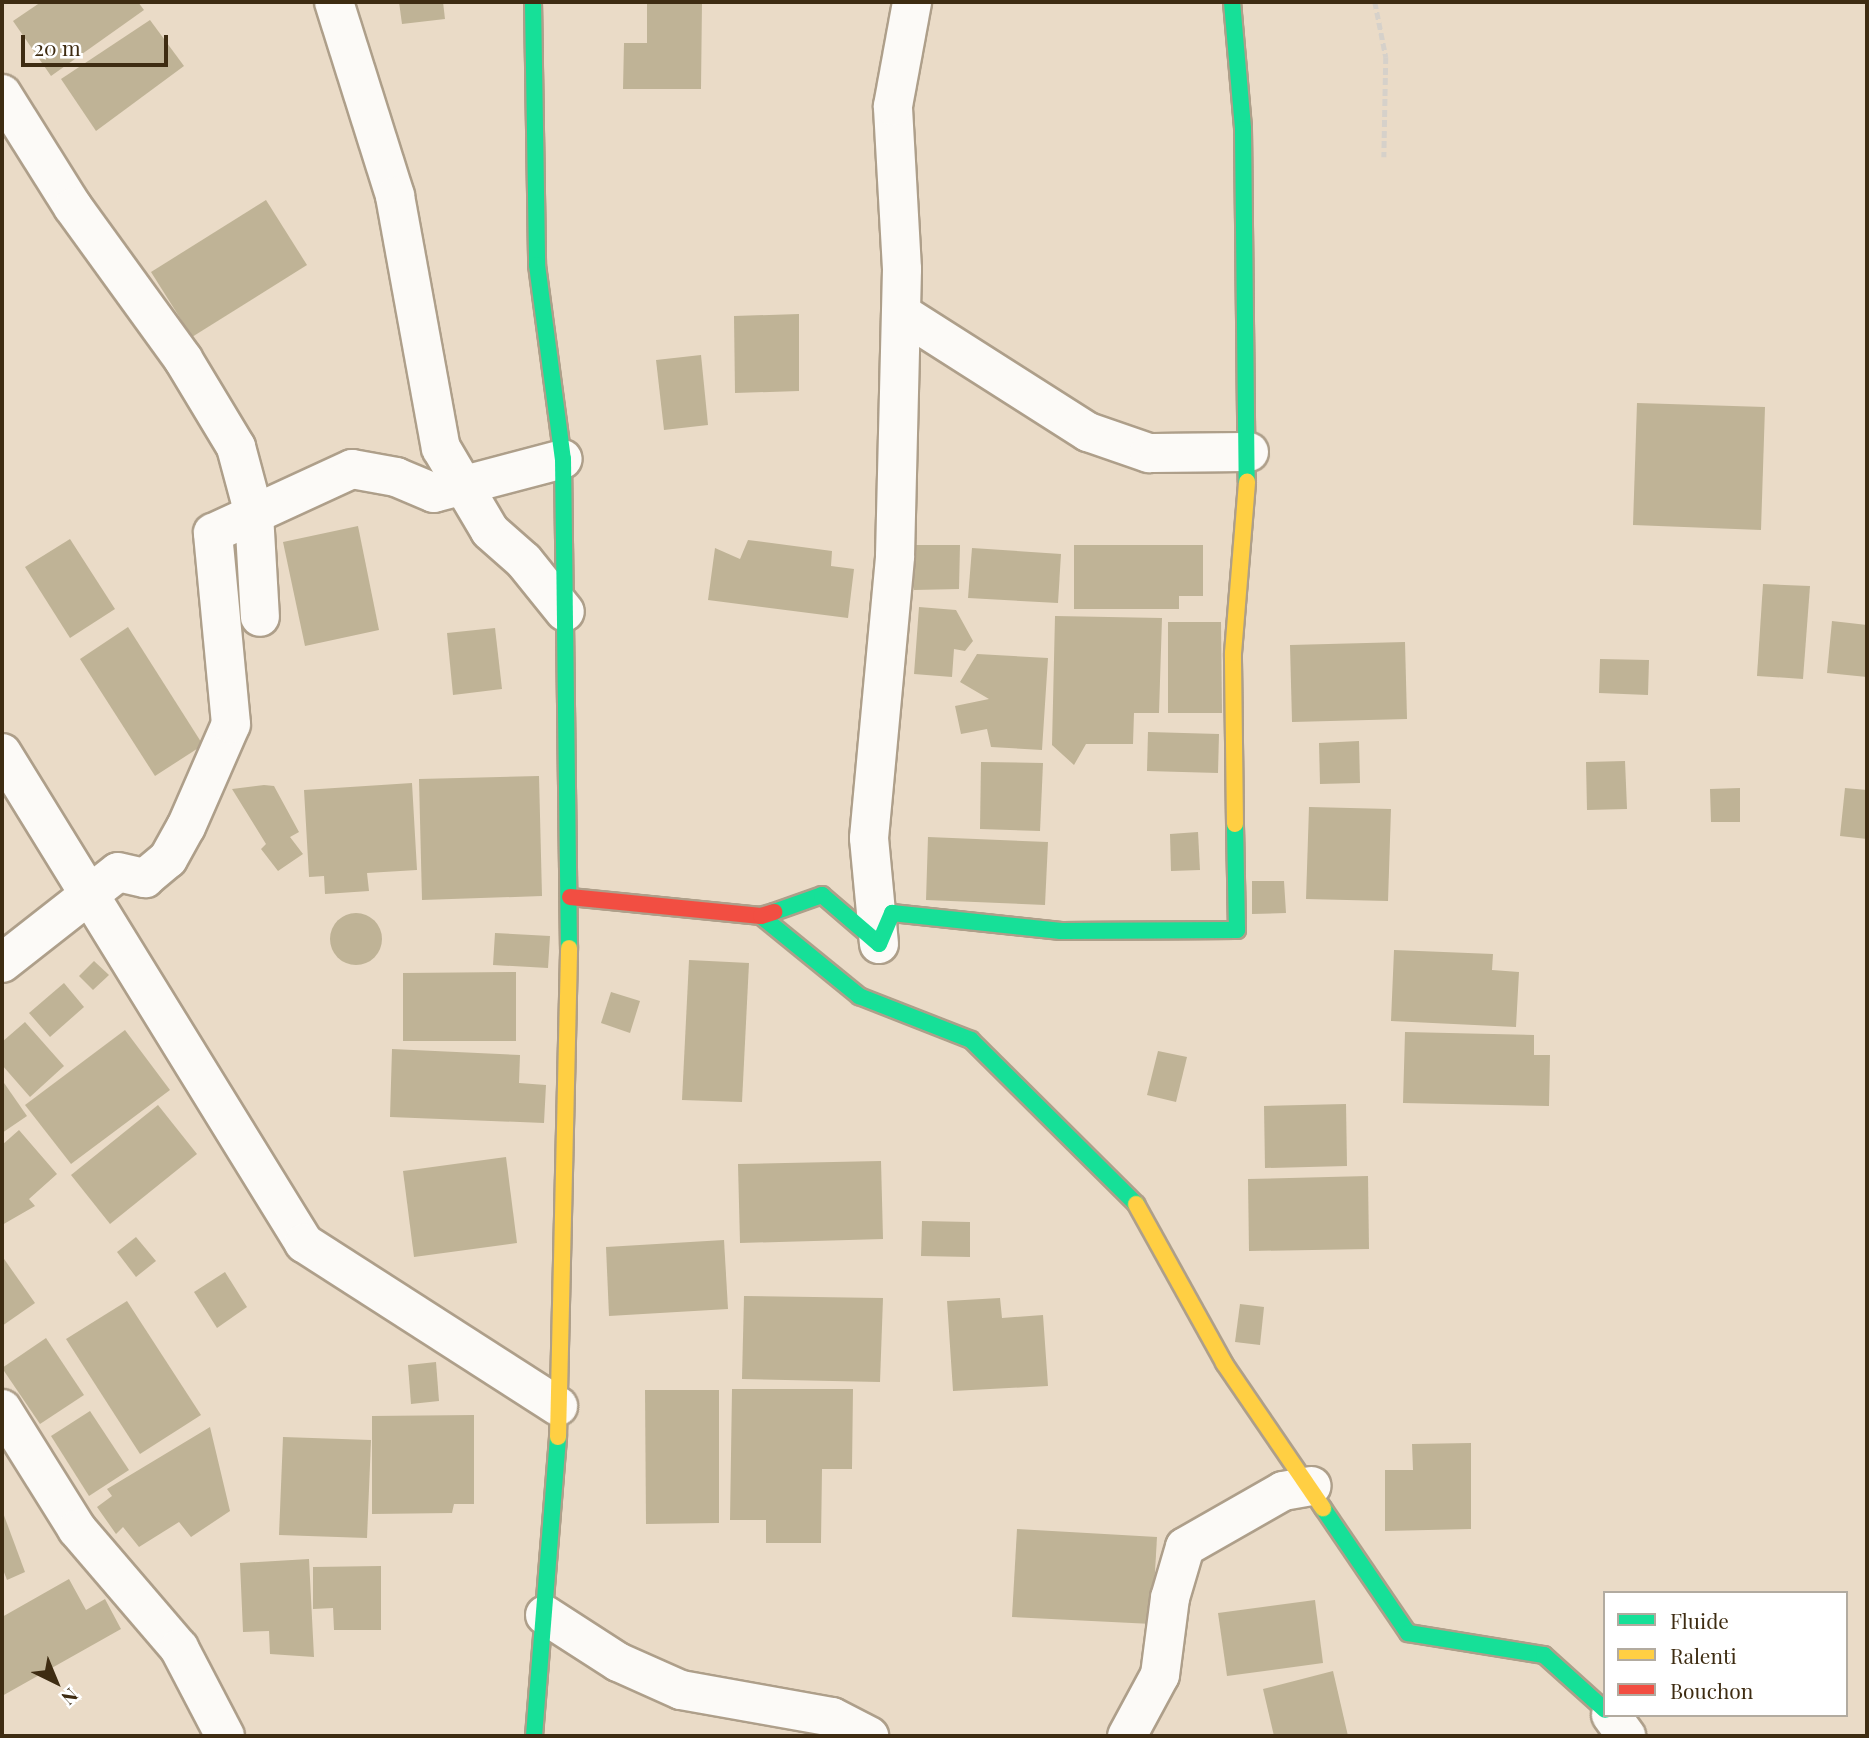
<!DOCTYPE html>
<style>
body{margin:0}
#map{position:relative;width:1869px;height:1738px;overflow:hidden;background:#eadbc7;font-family:"Playfair Display",serif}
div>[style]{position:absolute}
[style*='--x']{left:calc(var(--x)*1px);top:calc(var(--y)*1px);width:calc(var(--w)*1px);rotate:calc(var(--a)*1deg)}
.building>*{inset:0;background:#bfb396}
.round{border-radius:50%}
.path>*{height:4.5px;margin-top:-2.25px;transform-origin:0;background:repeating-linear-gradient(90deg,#d6d1ca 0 7px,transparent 0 10.5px)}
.roads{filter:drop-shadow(2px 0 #ae9f8a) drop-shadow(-2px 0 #ae9f8a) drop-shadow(0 2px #ae9f8a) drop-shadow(0 -2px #ae9f8a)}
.street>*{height:38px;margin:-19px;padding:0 19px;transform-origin:19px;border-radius:19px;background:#fcfaf7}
.fast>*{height:16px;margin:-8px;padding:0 8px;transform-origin:8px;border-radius:8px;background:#16e098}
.slow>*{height:16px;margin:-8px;padding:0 8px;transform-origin:8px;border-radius:8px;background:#ffcf43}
.jam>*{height:16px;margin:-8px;padding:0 8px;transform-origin:8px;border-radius:8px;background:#f24e42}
span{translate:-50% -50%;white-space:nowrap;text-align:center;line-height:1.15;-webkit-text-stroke:5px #fff;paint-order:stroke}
.frame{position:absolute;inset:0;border:4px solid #3e2c12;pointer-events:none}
.legend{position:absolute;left:1603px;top:1591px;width:245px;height:126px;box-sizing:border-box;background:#fff;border:2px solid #b2aba0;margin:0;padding:9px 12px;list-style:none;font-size:21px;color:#3e2c12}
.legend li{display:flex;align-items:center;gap:14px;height:35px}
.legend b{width:35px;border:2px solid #b2aba0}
.north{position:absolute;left:21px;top:1647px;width:70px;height:70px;-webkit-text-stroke:5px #fff;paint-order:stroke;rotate:137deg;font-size:19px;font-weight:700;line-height:28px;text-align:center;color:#3e2c12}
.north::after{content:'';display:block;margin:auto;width:24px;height:32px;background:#3e2c12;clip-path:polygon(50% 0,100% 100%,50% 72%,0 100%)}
.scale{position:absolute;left:21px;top:35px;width:147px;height:32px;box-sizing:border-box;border:4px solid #3e2c12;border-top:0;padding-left:9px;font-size:21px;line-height:24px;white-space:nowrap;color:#3e2c12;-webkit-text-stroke:5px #fff;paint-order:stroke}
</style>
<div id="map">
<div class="building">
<div style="clip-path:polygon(41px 2px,138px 2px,144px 10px,51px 76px,13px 21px)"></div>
<div style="clip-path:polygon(399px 2px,443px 2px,445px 19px,402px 24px)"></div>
<div style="clip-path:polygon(647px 2px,702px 2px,701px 89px,623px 89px,624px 43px,647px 43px)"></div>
<div style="clip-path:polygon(150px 20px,184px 66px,96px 131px,61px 79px)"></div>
<div style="clip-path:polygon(266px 200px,307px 265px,192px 337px,151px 272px)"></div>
<div style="clip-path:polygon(799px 314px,799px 391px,735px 393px,734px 316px)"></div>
<div style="clip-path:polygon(701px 355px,708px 425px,664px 430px,656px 360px)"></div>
<div style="clip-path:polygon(1637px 403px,1765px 407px,1761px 530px,1633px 525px)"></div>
<div style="clip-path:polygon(358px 526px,379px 630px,305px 646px,283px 542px)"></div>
<div style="clip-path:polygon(70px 539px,115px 609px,70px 638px,25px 567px)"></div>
<div style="clip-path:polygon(748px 540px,832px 551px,831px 566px,854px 569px,848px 618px,708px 600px,715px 548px,740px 559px)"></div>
<div style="clip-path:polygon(914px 545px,960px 545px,959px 589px,914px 590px)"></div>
<div style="clip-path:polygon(1074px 545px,1203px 545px,1203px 596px,1179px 596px,1179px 609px,1074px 609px)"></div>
<div style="clip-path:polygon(972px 548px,1061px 554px,1058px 603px,968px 598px)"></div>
<div style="clip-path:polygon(1763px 584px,1810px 586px,1803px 679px,1757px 676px)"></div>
<div style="clip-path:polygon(919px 607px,956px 610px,973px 641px,965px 651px,954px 649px,952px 677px,914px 674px)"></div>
<div style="clip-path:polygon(1055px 616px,1162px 618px,1159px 713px,1134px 713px,1133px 744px,1086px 744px,1074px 765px,1052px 745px)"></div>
<div style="clip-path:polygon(1832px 621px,1867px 625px,1867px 677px,1827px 673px)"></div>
<div style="clip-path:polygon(1168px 622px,1221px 622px,1222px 713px,1168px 713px)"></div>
<div style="clip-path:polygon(128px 627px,203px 745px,155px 776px,80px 659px)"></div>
<div style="clip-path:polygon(495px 628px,502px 689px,453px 695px,447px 633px)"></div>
<div style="clip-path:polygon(1405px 642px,1407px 719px,1292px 722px,1290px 645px)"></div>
<div style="clip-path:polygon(977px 654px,1048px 658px,1042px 750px,991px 747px,987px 729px,961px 734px,955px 706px,989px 699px,960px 682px)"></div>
<div style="clip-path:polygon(1600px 659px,1649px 660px,1648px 695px,1599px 693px)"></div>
<div style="clip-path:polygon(1148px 732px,1219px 734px,1218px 773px,1147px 771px)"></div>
<div style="clip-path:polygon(1359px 741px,1360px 783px,1320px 784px,1319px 743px)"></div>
<div style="clip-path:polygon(1625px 761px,1627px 809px,1587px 810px,1586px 762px)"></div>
<div style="clip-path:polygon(981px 762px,1043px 763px,1040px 831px,980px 829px)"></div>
<div style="clip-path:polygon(539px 776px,542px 896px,422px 900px,419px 779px)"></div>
<div style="clip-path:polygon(412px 783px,417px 870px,367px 873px,369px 891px,325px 894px,324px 876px,309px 877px,304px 790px)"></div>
<div style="clip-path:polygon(264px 785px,274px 786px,299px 832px,290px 837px,303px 854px,278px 871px,261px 849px,266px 844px,232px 789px)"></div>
<div style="clip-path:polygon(1740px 788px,1740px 822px,1711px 822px,1710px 789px)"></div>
<div style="clip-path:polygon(1845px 788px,1867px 790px,1867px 839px,1840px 836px)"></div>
<div style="clip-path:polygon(1309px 807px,1391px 809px,1388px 901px,1306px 899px)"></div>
<div style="clip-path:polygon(1198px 832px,1200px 870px,1171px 871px,1170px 834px)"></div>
<div style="clip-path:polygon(928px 837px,1048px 842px,1045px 905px,926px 900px)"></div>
<div style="clip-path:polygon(1252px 881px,1284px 881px,1286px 913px,1252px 914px)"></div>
<div class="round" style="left:330px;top:913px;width:52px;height:52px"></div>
<div style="clip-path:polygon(495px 933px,550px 936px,548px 968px,493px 965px)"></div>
<div style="clip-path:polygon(1394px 950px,1493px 954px,1492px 970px,1519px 972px,1516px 1027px,1391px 1021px)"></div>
<div style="clip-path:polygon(689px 960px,749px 963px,742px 1102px,682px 1100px)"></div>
<div style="clip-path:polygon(94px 961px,109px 975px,93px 990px,79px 976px)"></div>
<div style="clip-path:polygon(516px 972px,516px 1041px,403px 1041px,403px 973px)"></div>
<div style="clip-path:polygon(64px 983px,84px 1007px,50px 1037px,29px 1013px)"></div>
<div style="clip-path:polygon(611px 992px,640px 1001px,630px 1033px,601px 1023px)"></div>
<div style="clip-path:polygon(25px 1022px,64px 1066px,30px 1097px,2px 1065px,2px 1042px)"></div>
<div style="clip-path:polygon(125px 1030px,170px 1090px,71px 1164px,25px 1105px)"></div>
<div style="clip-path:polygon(1405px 1032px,1534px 1035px,1534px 1055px,1550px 1055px,1549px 1106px,1403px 1103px)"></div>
<div style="clip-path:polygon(392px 1049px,520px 1055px,519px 1083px,546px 1085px,544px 1123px,390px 1117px)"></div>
<div style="clip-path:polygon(1158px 1051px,1187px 1057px,1176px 1102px,1147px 1095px)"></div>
<div style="clip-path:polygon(2px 1080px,27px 1116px,2px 1133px)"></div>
<div style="clip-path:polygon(1346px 1104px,1347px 1166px,1265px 1168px,1264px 1106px)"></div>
<div style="clip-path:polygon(158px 1105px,197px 1154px,110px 1224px,71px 1175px)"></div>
<div style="clip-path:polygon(19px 1130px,57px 1174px,29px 1199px,35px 1206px,2px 1225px,2px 1145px)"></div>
<div style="clip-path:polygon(506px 1157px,517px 1243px,414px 1257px,403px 1171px)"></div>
<div style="clip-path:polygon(881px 1161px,883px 1239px,740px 1243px,738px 1164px)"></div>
<div style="clip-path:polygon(1368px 1176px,1369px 1249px,1249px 1251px,1248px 1179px)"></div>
<div style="clip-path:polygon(922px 1221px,970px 1222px,970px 1257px,921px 1256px)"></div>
<div style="clip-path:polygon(136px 1237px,156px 1261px,136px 1277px,117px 1252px)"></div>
<div style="clip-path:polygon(724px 1240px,728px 1309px,609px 1316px,606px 1247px)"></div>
<div style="clip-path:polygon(2px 1256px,35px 1303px,2px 1326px)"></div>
<div style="clip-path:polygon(225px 1272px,247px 1307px,217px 1328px,194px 1292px)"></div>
<div style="clip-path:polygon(744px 1296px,883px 1298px,880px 1382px,742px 1379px)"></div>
<div style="clip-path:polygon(1000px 1298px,1002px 1318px,1043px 1315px,1048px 1386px,953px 1391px,947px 1301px)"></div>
<div style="clip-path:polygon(127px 1301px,201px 1415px,140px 1454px,66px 1339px)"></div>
<div style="clip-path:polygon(1240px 1304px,1264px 1307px,1260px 1345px,1235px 1342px)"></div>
<div style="clip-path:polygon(46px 1338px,84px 1395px,40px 1424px,2px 1368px)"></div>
<div style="clip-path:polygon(436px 1362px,439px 1401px,411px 1404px,408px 1365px)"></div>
<div style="clip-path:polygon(732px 1389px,853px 1389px,852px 1469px,822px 1469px,821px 1543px,766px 1543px,766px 1520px,730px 1520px)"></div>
<div style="clip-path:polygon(645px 1390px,719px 1390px,719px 1523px,646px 1524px)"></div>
<div style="clip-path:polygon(90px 1411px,129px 1470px,89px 1496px,51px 1436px)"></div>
<div style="clip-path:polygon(474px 1415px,474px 1504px,454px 1504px,452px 1513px,372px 1514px,372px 1416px)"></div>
<div style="clip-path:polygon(210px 1427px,230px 1511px,191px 1537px,179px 1522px,139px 1547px,123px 1527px,116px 1534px,97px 1507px,112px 1496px,107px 1489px)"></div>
<div style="clip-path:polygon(283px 1437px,371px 1440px,367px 1538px,279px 1535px)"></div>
<div style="clip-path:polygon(1471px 1443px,1471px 1529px,1385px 1531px,1385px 1470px,1413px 1470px,1412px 1444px)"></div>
<div style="clip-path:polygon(2px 1510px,25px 1572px,7px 1580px,2px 1567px)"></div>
<div style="clip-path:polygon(1017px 1529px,1157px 1537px,1152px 1624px,1012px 1617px)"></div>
<div style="clip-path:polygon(309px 1559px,314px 1657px,270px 1654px,269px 1631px,243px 1632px,240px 1563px)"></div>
<div style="clip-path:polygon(381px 1566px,381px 1630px,334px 1630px,333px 1608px,313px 1609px,313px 1567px)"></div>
<div style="clip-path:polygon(69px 1579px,86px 1610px,105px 1599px,121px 1629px,2px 1696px,2px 1617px)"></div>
<div style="clip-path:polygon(1315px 1600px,1323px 1663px,1227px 1676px,1218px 1613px)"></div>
<div style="clip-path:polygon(1333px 1671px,1348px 1736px,1274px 1736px,1263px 1689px)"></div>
</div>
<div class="path">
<div style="--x:1375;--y:2;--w:56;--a:78.7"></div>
<div style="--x:1386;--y:57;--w:100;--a:91.1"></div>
</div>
<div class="roads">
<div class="street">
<div style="--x:334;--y:2;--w:203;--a:72.5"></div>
<div style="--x:395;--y:196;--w:256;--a:79.7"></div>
<div style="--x:441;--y:448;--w:96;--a:59.4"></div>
<div style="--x:490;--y:531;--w:45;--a:41.4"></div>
<div style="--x:524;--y:561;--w:65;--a:51.2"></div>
<div style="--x:2;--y:94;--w:133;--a:57.9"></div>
<div style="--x:73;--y:207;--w:188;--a:54.1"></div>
<div style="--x:183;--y:359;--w:103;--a:58.9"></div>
<div style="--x:236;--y:447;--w:69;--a:75"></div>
<div style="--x:254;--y:514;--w:103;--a:86.7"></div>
<div style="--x:901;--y:313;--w:222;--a:32.5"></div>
<div style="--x:1088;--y:432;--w:65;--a:19"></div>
<div style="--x:1149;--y:453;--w:100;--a:-0.6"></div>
<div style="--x:2;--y:753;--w:576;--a:58.35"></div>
<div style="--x:304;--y:1243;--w:302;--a:32.7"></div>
<div style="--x:879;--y:944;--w:106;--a:-95.4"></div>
<div style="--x:869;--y:838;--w:283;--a:-84.7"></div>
<div style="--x:895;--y:556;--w:287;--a:-88.6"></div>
<div style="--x:902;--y:269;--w:163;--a:-93.2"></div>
<div style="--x:893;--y:106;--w:106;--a:-79.6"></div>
<div style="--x:2;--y:963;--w:147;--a:-38.1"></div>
<div style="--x:118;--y:872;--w:28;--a:13"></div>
<div style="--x:145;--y:878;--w:30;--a:-40"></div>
<div style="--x:168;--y:859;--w:37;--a:-61"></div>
<div style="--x:186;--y:827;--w:112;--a:-66.4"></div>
<div style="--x:231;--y:724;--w:192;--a:-95.4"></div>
<div style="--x:213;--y:533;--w:153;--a:-24.7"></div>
<div style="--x:352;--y:469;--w:45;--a:10.3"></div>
<div style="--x:396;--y:477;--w:41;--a:22.8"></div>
<div style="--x:434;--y:493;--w:133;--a:-14.8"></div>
<div style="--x:2;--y:1409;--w:142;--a:58"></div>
<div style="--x:77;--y:1529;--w:157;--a:49.4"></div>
<div style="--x:179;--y:1648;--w:99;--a:62.4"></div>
<div style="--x:545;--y:1615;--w:87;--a:32.8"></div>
<div style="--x:618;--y:1662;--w:69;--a:24"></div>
<div style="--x:681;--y:1690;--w:153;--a:10.1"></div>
<div style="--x:832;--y:1717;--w:42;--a:27.2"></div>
<div style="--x:1611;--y:1715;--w:26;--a:54"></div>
<div style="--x:1127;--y:1736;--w:69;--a:-61.6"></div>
<div style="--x:1160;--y:1675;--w:78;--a:-82.6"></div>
<div style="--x:1170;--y:1598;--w:53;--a:-73.6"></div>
<div style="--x:1185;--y:1547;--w:113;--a:-29.7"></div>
<div style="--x:1283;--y:1491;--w:29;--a:-10"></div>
</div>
<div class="fast">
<div style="--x:533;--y:2;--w:263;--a:89.1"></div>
<div style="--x:537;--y:265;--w:196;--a:82.4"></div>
<div style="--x:563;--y:459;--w:489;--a:89.3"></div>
<div style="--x:1232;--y:2;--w:127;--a:85"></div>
<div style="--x:1243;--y:129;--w:353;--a:89.4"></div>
<div style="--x:774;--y:912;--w:51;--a:-19.5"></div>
<div style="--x:822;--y:895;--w:75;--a:40.7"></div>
<div style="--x:879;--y:944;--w:34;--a:-67"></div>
<div style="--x:892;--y:913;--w:170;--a:6.1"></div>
<div style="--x:1061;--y:931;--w:176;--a:-0.3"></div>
<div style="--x:1237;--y:930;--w:106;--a:-91.1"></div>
<div style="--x:761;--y:916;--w:127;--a:39.2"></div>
<div style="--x:859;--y:996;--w:120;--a:21.4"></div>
<div style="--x:971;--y:1040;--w:233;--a:44.8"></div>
<div style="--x:1323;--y:1508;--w:151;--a:55.8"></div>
<div style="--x:1408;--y:1633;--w:138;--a:9.2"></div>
<div style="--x:1544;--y:1655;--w:82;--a:42"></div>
<div style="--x:534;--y:1736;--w:300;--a:-85.4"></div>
</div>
<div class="slow">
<div style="--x:1235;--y:824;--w:171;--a:-90.7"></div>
<div style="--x:1233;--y:653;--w:172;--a:-85.3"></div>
<div style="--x:1136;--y:1204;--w:182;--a:61"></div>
<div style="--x:1224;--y:1363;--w:176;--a:55.7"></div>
<div style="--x:558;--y:1437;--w:489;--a:-88.7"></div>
</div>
<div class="jam">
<div style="--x:570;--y:897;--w:192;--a:5.7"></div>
<div style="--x:761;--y:916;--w:14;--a:-17"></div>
</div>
</div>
<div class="frame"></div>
<ul class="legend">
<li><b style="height:9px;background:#16e098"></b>Fluide</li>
<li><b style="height:9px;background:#ffcf43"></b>Ralenti</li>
<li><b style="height:9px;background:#f24e42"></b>Bouchon</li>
</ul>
<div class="north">N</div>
<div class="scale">20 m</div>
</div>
